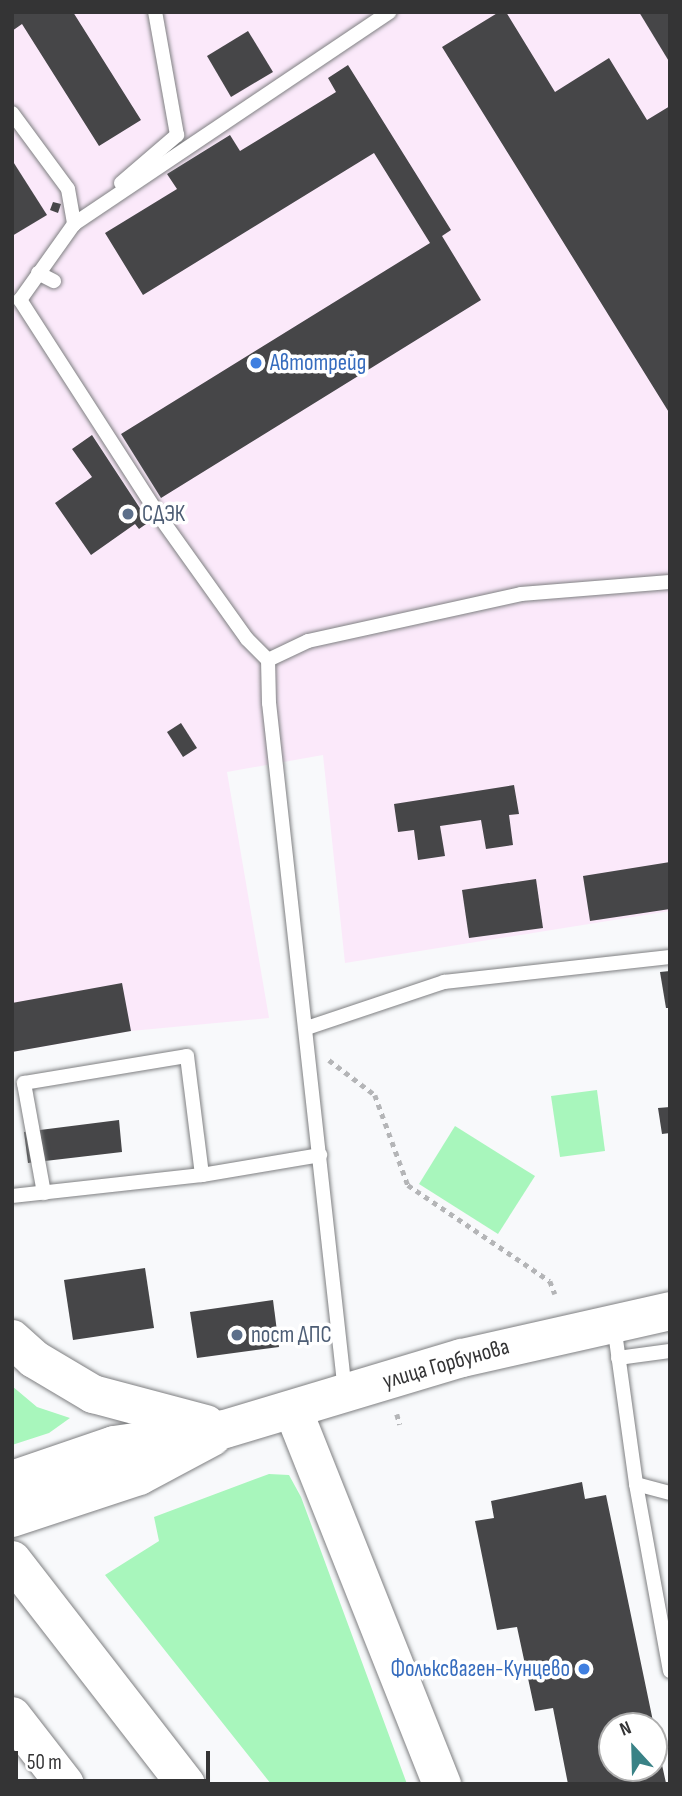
<!DOCTYPE html>
<html>
<head>
<meta charset="utf-8">
<style>
  body { margin:0 }
  #map { position:relative; width:682px; height:1796px; overflow:hidden; background:#f8f9fb; font-family:"Sofia Sans Condensed",sans-serif }
  div>[style] { position:absolute }
  .industrial>* { inset:0; background:#fbe9fa }
  .green>* { inset:0; background:#a8f6bc }
  .building>* { inset:0; background:#464648 }
  .path>* { height:4.5px; margin-top:-2.25px; transform-origin:0; background:repeating-linear-gradient(90deg,#b4b5b7 0 5px,transparent 0 10px) }
  .roads { filter:drop-shadow(0 0 2px #7f8082) drop-shadow(0 0 2px #7f8082) }
  .lane>* { height:14px; margin:-7px; padding:0 7px; transform-origin:7px; border-radius:7px; background:#fff }
  .secondary>* { height:38px; margin:-19px; padding:0 19px; transform-origin:19px; border-radius:19px; background:#fff }
  .highway>* { height:38px; margin:-19px; padding:0 19px; transform-origin:19px; border-radius:19px; background:#fff }
  .dots>* { width:19px; height:19px; translate:-50% -50%; box-sizing:border-box; border:4px solid #fff; border-radius:50% }
  span { translate:-50% -50%; white-space:nowrap; text-align:center; line-height:1.15; -webkit-text-stroke:7px #fff; paint-order:stroke }
  .shop-label { font-size:23px; color:#366cbe }
  .left { translate:0 -50%; text-align:left }
  .right { translate:-100% -50%; text-align:right }
  .service-label { font-size:23px; color:#4e5e75 }
  .street-label { font-size:23px; color:#343435 }
  .frame { position:absolute; inset:0; border:14px solid #343435; pointer-events:none }
  .north { position:absolute; left:598px; top:1712px; width:70px; height:70px; box-sizing:border-box; background:#fff; border:2px solid #aeaeae; border-radius:50%; rotate:338deg; font-size:19px; font-weight:700; line-height:28px; text-align:center; color:#343435 }
  .north::after { content:''; display:block; margin:auto; width:24px; height:32px; background:#398286; clip-path:polygon(50% 0,100% 100%,50% 72%,0 100%) }
  .scale { position:absolute; left:14px; top:1751px; width:196px; height:32px; box-sizing:border-box; border:4px solid #343435; border-top:0; padding-left:9px; font-size:21px; line-height:24px; white-space:nowrap; color:#343435; -webkit-text-stroke:5px #fff; paint-order:stroke }
</style>
</head>
<body>
<div id="map">
  <div class="industrial">
    <i style="clip-path:polygon(12px 12px,670px 12px,670px 911px,345px 963px,323px 755px,227px 772px,269px 1018px,131px 1031px,12px 1052px)"></i>
  </div>
  <div class="green">
    <i style="clip-path:polygon(597px 1090px,605px 1151px,560px 1157px,551px 1096px)"></i>
    <i style="clip-path:polygon(455px 1126px,535px 1176px,498px 1234px,419px 1184px)"></i>
    <i style="clip-path:polygon(12px 1386px,37px 1407px,70px 1418px,49px 1433px,12px 1445px)"></i>
    <i style="clip-path:polygon(269px 1474px,289px 1475px,301px 1497px,407px 1784px,271px 1784px,105px 1575px,159px 1541px,154px 1517px)"></i>
  </div>
  <div class="building">
    <i style="clip-path:polygon(12px 12px,73px 12px,141px 120px,99px 146px,22px 24px,12px 31px)"></i>
    <i style="clip-path:polygon(499px 12px,506px 12px,555px 92px,609px 58px,647px 120px,670px 106px,670px 414px,442px 47px)"></i>
    <i style="clip-path:polygon(639px 12px,670px 12px,670px 63px)"></i>
    <i style="clip-path:polygon(248px 31px,273px 72px,231px 97px,207px 56px)"></i>
    <i style="clip-path:polygon(348px 65px,451px 230px,442px 236px,481px 300px,161px 498px,121px 434px,430px 243px,374px 153px,143px 295px,105px 233px,177px 189px,167px 174px,230px 135px,240px 151px,336px 92px,328px 78px)"></i>
    <i style="clip-path:polygon(12px 160px,47px 215px,12px 236px)"></i>
    <i style="clip-path:polygon(53px 202px,61px 204px,58px 213px,50px 210px)"></i>
    <i style="clip-path:polygon(92px 435px,149px 522px,139px 529px,135px 524px,91px 555px,55px 503px,92px 477px,72px 449px)"></i>
    <i style="clip-path:polygon(181px 723px,197px 748px,183px 757px,167px 732px)"></i>
    <i style="clip-path:polygon(514px 785px,519px 814px,509px 815px,513px 845px,486px 849px,481px 820px,440px 826px,445px 856px,418px 860px,414px 830px,398px 832px,394px 804px)"></i>
    <i style="clip-path:polygon(670px 862px,670px 909px,590px 921px,583px 876px)"></i>
    <i style="clip-path:polygon(536px 879px,543px 928px,469px 938px,462px 890px)"></i>
    <i style="clip-path:polygon(670px 971px,670px 1008px,666px 1008px,660px 972px)"></i>
    <i style="clip-path:polygon(122px 983px,131px 1031px,12px 1052px,12px 1003px)"></i>
    <i style="clip-path:polygon(670px 1107px,670px 1133px,662px 1134px,658px 1108px)"></i>
    <i style="clip-path:polygon(119px 1120px,122px 1152px,28px 1163px,24px 1132px)"></i>
    <i style="clip-path:polygon(145px 1268px,154px 1328px,73px 1340px,64px 1280px)"></i>
    <i style="clip-path:polygon(273px 1300px,279px 1347px,197px 1358px,190px 1312px)"></i>
    <i style="clip-path:polygon(582px 1482px,585px 1499px,606px 1495px,654px 1726px,612px 1726px,612px 1768px,654px 1768px,655px 1733px,666px 1783px,568px 1784px,553px 1708px,535px 1711px,517px 1627px,497px 1630px,475px 1521px,494px 1518px,491px 1501px)"></i>
  </div>
  <div class="path">
    <i style="left:329px;top:1060px;width:58px;rotate:37.3deg"></i>
    <i style="left:375px;top:1095px;width:96px;rotate:69.9deg"></i>
    <i style="left:408px;top:1185px;width:171px;rotate:34.1deg"></i>
    <i style="left:550px;top:1281px;width:14px;rotate:69deg"></i>
    <i style="left:397px;top:1414px;width:11px;rotate:75deg"></i>
  </div>
  <div class="roads">
    <div class="lane">
      <i style="left:12px;top:113px;width:94px;rotate:53.6deg"></i>
      <i style="left:68px;top:189px;width:36px;rotate:80deg"></i>
      <i style="left:121px;top:183px;width:74px;rotate:-40.6deg"></i>
      <i style="left:177px;top:135px;width:125px;rotate:-100.1deg"></i>
      <i style="left:38px;top:273px;width:18px;rotate:27deg"></i>
      <i style="left:268px;top:660px;width:30px;rotate:-135deg"></i>
      <i style="left:247px;top:639px;width:153px;rotate:-125.5deg"></i>
      <i style="left:158px;top:514px;width:255px;rotate:-122.8deg"></i>
      <i style="left:20px;top:300px;width:93px;rotate:-54.6deg"></i>
      <i style="left:74px;top:224px;width:380px;rotate:-33.9deg"></i>
      <i style="left:307px;top:1028px;width:145px;rotate:-18.6deg"></i>
      <i style="left:444px;top:982px;width:227px;rotate:-6.3deg"></i>
      <i style="left:44px;top:1193px;width:112px;rotate:-100.3deg"></i>
      <i style="left:24px;top:1083px;width:165px;rotate:-9.4deg"></i>
      <i style="left:187px;top:1056px;width:120px;rotate:82.8deg"></i>
      <i style="left:12px;top:1196px;width:191px;rotate:-6.3deg"></i>
      <i style="left:202px;top:1175px;width:120px;rotate:-9.6deg"></i>
      <i style="left:614px;top:1325px;width:161px;rotate:82.1deg"></i>
      <i style="left:636px;top:1484px;width:190px;rotate:79.7deg"></i>
      <i style="left:618px;top:1358px;width:52px;rotate:-7.7deg"></i>
      <i style="left:345px;top:1392px;width:693px;rotate:-96.29deg"></i>
      <i style="left:269px;top:703px;width:43px;rotate:-91.3deg"></i>
      <i style="left:268px;top:660px;width:44px;rotate:-25.4deg"></i>
      <i style="left:308px;top:641px;width:218px;rotate:-12.4deg"></i>
      <i style="left:521px;top:594px;width:149px;rotate:-4.6deg"></i>
      <i style="left:636px;top:1484px;width:35px;rotate:15deg"></i>
    </div>
    <div class="secondary">
      <i style="left:12px;top:1339px;width:30px;rotate:42deg"></i>
      <i style="left:34px;top:1359px;width:69px;rotate:30.7deg"></i>
      <i style="left:93px;top:1394px;width:117px;rotate:14.9deg"></i>
      <i style="left:293px;top:1410px;width:403px;rotate:68.3deg"></i>
      <i style="left:12px;top:1480px;width:108px;rotate:-18.9deg"></i>
      <i style="left:114px;top:1445px;width:112px;rotate:-8.2deg"></i>
      <i style="left:225px;top:1429px;width:247px;rotate:-16.7deg"></i>
      <i style="left:462px;top:1358px;width:213px;rotate:-12.7deg"></i>
      <i style="left:12px;top:1518px;width:134px;rotate:-18.3deg"></i>
      <i style="left:139px;top:1476px;width:83px;rotate:-28.1deg"></i>
    </div>
    <div class="highway">
      <i style="left:12px;top:1560px;width:284px;rotate:52.2deg"></i>
      <i style="left:12px;top:1716px;width:86px;rotate:52.1deg"></i>
    </div>
  </div>
  <div class="dots">
    <i style="left:256px;top:363px;background:#3f7fe0"></i>
    <i style="left:128px;top:514px;background:#5c6f8a"></i>
    <i style="left:237px;top:1335px;background:#5c6f8a"></i>
    <i style="left:584px;top:1669px;background:#3f7fe0"></i>
  </div>
  <div class="shop-label">
    <span class="left" style="left:270px;top:363px">Автотрейд</span>
    <span class="right" style="left:570px;top:1669px">Фольксваген-Кунцево</span>
  </div>
  <div class="service-label">
    <span class="left" style="left:142px;top:514px">СДЭК</span>
    <span class="left" style="left:251px;top:1335px">пост ДПС</span>
  </div>
  <div class="street-label">
    <span style="left:446px;top:1364px;rotate:-16deg">улица Горбунова</span>
  </div>
  <div class="frame"></div>
  <div class="north">N</div>
  <div class="scale">50 m</div>
</div>
</body>
</html>
